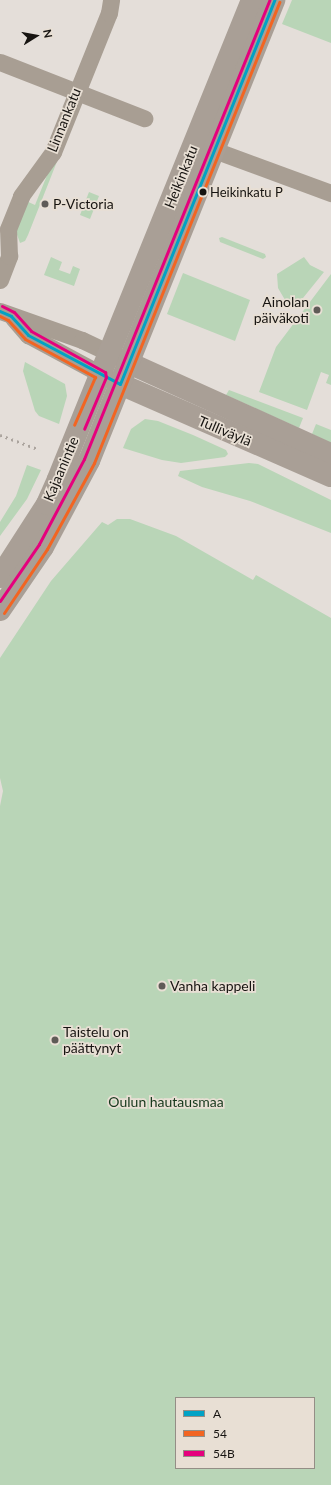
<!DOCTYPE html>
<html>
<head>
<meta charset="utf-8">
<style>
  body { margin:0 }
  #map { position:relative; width:331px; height:1485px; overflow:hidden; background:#e4ded9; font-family:Lato,sans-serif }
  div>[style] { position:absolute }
  .green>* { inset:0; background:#b9d5b7 }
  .minor>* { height:17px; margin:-8.5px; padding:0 8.5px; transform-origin:8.5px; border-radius:8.5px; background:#a89e93 }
  .major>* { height:22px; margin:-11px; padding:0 11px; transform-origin:11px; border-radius:11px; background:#a99f96 }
  .rail>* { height:3px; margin-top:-1.5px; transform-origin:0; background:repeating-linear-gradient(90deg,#aba49e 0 2px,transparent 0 6px) }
  .bus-1>* { height:3px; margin:-1.5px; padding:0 1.5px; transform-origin:1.5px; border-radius:1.5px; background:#01a2c5 }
  .bus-2>* { height:3px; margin:-1.5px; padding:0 1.5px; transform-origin:1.5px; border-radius:1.5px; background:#f26522 }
  .bus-3>* { height:3px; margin:-1.5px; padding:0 1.5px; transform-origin:1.5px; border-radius:1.5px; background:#e5007d }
  .dots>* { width:11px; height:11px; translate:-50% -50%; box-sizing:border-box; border:2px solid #e8dfd4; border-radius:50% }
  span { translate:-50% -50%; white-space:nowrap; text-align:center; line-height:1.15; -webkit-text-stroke:3.5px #e8dfd4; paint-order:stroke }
  .bus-label { font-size:13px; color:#171411 }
  .left { translate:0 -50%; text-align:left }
  .street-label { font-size:14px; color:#171411 }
  .poi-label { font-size:14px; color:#171411 }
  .right { translate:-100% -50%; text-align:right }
  .park-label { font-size:14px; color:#15371b }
  .legend { position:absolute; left:175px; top:1397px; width:140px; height:72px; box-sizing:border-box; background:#e8dfd4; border:1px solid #948e86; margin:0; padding:5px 7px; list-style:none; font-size:12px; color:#171411 }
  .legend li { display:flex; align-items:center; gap:8px; height:20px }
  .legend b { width:20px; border:1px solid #948e86 }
  .north { position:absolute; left:16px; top:16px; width:40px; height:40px; -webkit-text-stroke:3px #e8dfd4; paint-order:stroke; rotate:79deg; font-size:11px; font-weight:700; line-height:16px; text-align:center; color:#171411 }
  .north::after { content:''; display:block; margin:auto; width:14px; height:18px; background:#171411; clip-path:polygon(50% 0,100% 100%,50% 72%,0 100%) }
</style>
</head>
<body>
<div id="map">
  <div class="green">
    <i style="clip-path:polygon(292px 0,331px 0,331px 43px,282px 24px)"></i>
    <i style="clip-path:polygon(54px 158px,58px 159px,28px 235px,25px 241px,20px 243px,14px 226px,24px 200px,35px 205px)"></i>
    <i style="clip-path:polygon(89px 192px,99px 196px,90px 219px,80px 215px)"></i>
    <i style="clip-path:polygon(222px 237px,265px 254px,266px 257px,263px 259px,220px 242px,219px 238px)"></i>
    <i style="clip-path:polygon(51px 257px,62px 262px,59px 270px,70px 274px,73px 266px,80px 269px,74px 286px,44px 275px)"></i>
    <i style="clip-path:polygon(304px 257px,310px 265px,324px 272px,303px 298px,288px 305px,278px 288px,277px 274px)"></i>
    <i style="clip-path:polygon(183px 273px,250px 300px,235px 341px,167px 314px)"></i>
    <i style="clip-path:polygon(331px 274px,331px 385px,326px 383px,329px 375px,321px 372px,307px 410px,259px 392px,276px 347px)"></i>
    <i style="clip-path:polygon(25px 362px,65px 384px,67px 396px,59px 424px,39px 416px,35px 411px,23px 371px)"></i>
    <i style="clip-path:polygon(229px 390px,303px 418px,299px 428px,226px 395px)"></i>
    <i style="clip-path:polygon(145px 419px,158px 421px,193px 435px,226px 450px,228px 454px,225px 457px,181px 463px,162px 460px,123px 448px,131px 429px)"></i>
    <i style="clip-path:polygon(316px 424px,331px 430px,331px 443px,312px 434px)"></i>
    <i style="clip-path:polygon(249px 463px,258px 464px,331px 500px,331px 533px,250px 501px,202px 487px,178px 476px,180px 471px)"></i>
    <i style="clip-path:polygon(27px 465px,41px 470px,27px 499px,0 536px,0 522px,16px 496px)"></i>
    <i style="clip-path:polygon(evenodd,117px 519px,130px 519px,176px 536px,253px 580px,256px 575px,331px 618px,331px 1485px,0 1485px,0 806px,3px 791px,0 778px,0 658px,51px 581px,102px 522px,108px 525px,117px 519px,176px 1398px,314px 1398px,314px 1468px,176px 1468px,176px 1398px)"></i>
  </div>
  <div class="minor">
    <i style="left:0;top:62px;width:155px;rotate:21.3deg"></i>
    <i style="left:214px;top:150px;width:125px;rotate:20.2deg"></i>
    <i style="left:0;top:280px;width:26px;rotate:-69deg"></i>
    <i style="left:9px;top:256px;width:27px;rotate:-92deg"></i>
    <i style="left:8px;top:229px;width:35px;rotate:-68deg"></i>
    <i style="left:21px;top:196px;width:54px;rotate:-54deg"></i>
    <i style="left:53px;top:152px;width:150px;rotate:-68.1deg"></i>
    <i style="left:109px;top:13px;width:13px;rotate:-81deg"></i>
    <i style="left:0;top:311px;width:87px;rotate:19.5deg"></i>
    <i style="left:82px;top:340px;width:42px;rotate:25.3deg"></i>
    <i style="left:13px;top:318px;width:23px;rotate:49deg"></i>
    <i style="left:28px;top:335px;width:95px;rotate:28.2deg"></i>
  </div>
  <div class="major">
    <i style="left:129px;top:363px;width:222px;rotate:24.3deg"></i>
    <i style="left:120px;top:384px;width:230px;rotate:23.6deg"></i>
    <i style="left:0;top:577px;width:87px;rotate:-57.2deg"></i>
    <i style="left:47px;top:504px;width:27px;rotate:-66deg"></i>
    <i style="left:58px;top:479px;width:517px;rotate:-67.95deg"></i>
    <i style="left:0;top:610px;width:76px;rotate:-55.7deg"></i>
    <i style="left:43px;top:547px;width:98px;rotate:-61.9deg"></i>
    <i style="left:89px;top:461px;width:497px;rotate:-68.1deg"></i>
  </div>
  <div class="rail">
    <i style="left:0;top:435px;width:40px;rotate:20.2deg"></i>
  </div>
  <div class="bus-1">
    <i style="left:0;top:311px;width:12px;rotate:24deg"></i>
    <i style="left:11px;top:316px;width:25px;rotate:48deg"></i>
    <i style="left:28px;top:335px;width:104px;rotate:28deg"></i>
    <i style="left:120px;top:384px;width:414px;rotate:-68.1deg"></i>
  </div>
  <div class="bus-2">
    <i style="left:0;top:316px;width:9px;rotate:27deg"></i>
    <i style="left:8px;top:320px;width:25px;rotate:48deg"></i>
    <i style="left:25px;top:339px;width:80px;rotate:28.5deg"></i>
    <i style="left:95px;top:377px;width:52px;rotate:113.6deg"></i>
    <i style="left:4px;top:613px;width:77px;rotate:-56.1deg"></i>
    <i style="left:47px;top:549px;width:98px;rotate:-61.3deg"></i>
    <i style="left:94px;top:463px;width:497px;rotate:-68.1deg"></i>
  </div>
  <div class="bus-3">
    <i style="left:2px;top:306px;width:13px;rotate:27deg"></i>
    <i style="left:14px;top:312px;width:25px;rotate:48deg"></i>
    <i style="left:31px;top:331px;width:85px;rotate:29deg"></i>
    <i style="left:105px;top:372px;width:5px;rotate:79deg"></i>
    <i style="left:106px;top:377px;width:56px;rotate:112.9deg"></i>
    <i style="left:0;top:601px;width:69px;rotate:-55.6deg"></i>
    <i style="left:39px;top:544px;width:96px;rotate:-62.1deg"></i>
    <i style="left:84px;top:459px;width:495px;rotate:-68deg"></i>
  </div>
  <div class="dots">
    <i style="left:203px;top:192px;background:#171411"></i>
    <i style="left:45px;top:204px;background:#5f5b57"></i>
    <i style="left:317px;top:310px;background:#5f5b57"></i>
    <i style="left:162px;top:986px;background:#5f5b57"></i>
    <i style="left:55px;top:1040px;background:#5f5b57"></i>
  </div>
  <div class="bus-label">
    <span class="left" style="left:210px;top:192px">Heikinkatu P</span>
  </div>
  <div class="street-label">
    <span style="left:64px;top:120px;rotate:-68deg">Linnankatu</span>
    <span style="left:181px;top:177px;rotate:-68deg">Heikinkatu</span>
    <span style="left:225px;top:431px;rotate:23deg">Tulliväylä</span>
    <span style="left:61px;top:469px;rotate:-67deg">Kajaanintie</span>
  </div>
  <div class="poi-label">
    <span class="left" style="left:53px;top:204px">P-Victoria</span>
    <span class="right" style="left:309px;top:310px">Ainolan<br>päiväkoti</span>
    <span class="left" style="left:170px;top:986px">Vanha kappeli</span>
    <span class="left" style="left:63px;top:1040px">Taistelu on<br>päättynyt</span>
  </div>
  <div class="park-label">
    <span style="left:166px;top:1102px">Oulun hautausmaa</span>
  </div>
  <ul class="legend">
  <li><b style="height:5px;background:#01a2c5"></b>A</li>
  <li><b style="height:5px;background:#f26522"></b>54</li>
  <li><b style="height:5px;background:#e5007d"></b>54B</li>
  </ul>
  <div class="north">N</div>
</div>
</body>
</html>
